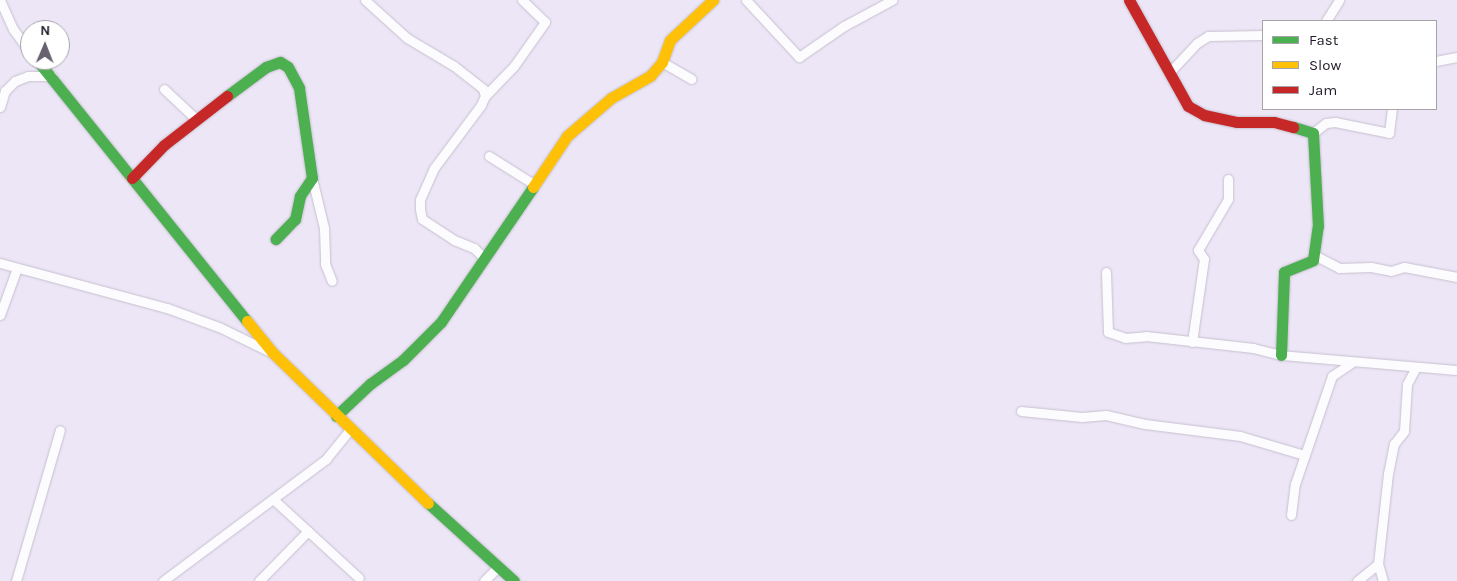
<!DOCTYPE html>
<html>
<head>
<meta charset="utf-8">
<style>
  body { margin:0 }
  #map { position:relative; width:1457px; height:581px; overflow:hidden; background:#ede6f7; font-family:Karla,sans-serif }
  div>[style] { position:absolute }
  .roads { filter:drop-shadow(0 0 1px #c6c0ce) drop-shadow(0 0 1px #c6c0ce) }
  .street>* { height:9px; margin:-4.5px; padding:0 4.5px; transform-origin:4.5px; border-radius:4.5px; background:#fcfbfe }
  .fast>* { height:11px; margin:-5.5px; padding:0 5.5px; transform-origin:5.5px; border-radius:5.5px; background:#4caf50 }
  .slow>* { height:11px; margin:-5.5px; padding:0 5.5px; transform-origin:5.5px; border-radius:5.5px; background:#ffc107 }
  .jam>* { height:11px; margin:-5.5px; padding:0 5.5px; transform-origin:5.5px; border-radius:5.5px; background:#c62828 }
  span { translate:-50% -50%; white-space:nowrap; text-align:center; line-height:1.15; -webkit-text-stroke:4.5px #fff; paint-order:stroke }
  .legend { position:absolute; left:1262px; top:20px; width:175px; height:90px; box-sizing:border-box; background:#fff; border:1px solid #a6a4a9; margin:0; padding:6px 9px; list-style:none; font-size:15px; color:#211b28 }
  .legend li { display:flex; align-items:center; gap:10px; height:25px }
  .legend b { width:25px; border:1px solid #a6a4a9 }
  .north { position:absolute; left:20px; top:20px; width:50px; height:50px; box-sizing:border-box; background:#fff; border:1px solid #a6a4a9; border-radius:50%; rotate:1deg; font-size:14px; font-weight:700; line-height:20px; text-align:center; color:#211b28 }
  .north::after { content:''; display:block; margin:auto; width:18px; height:22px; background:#686270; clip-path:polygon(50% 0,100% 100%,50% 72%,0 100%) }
</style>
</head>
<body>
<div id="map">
  <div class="roads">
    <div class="street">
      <i style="left:0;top:0;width:32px;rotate:66deg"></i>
      <i style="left:13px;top:29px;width:29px;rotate:54deg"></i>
      <i style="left:365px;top:0;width:57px;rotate:42.1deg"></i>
      <i style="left:407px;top:38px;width:55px;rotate:30.8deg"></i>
      <i style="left:454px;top:66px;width:37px;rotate:38deg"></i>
      <i style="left:483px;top:89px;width:7px;rotate:74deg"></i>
      <i style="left:485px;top:96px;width:10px;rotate:114deg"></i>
      <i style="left:481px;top:105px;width:79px;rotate:126.7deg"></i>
      <i style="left:434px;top:168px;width:35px;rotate:114deg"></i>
      <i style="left:420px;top:200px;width:9px;rotate:90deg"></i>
      <i style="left:420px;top:209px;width:10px;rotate:79deg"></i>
      <i style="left:422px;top:219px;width:38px;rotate:33deg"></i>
      <i style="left:454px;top:240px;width:22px;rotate:22deg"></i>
      <i style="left:474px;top:248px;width:14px;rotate:45deg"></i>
      <i style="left:746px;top:0;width:78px;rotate:47.1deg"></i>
      <i style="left:799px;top:57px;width:55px;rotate:-34.6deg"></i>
      <i style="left:844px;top:26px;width:55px;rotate:-28.4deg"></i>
      <i style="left:1326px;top:21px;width:25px;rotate:-58deg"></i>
      <i style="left:1436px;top:61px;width:21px;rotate:-11deg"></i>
      <i style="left:662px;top:62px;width:34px;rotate:30deg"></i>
      <i style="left:1169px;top:73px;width:41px;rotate:-47deg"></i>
      <i style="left:1197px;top:43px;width:13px;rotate:-32deg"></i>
      <i style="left:1208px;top:36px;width:55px;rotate:-1deg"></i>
      <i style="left:164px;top:89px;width:44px;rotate:43.2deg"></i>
      <i style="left:485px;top:96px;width:42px;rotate:-46deg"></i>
      <i style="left:514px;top:66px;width:54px;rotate:-54.8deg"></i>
      <i style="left:545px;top:22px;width:32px;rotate:-136deg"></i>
      <i style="left:0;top:107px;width:17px;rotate:-73deg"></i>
      <i style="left:5px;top:91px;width:14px;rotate:-45deg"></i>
      <i style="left:15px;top:81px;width:14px;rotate:-21deg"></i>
      <i style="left:28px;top:76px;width:24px"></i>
      <i style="left:1313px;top:133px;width:16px;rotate:-38deg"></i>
      <i style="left:1326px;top:123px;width:9px;rotate:-6deg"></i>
      <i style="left:1335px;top:122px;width:55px;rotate:11.5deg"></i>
      <i style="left:1389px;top:133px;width:24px;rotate:-83deg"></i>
      <i style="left:489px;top:156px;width:54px;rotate:32.2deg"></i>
      <i style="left:312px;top:178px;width:51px;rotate:76.5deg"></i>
      <i style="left:324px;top:228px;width:36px;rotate:88deg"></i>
      <i style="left:325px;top:264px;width:18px;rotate:68deg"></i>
      <i style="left:1314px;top:255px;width:28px;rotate:27deg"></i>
      <i style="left:1339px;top:268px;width:32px;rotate:-2deg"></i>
      <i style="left:1371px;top:267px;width:20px;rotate:11deg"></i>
      <i style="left:1391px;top:271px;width:14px;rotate:-17deg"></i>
      <i style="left:1404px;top:267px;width:54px;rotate:10.7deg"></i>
      <i style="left:0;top:263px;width:173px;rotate:15.1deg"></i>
      <i style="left:167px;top:308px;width:55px;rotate:20.1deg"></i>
      <i style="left:219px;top:327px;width:57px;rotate:26.1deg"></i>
      <i style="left:1106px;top:272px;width:60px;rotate:88.1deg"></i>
      <i style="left:1108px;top:332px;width:18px;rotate:19deg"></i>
      <i style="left:1125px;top:338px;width:21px;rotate:-5deg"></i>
      <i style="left:1146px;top:336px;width:108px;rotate:6.4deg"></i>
      <i style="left:1253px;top:348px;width:29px;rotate:14deg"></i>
      <i style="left:1281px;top:355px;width:177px;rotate:4.9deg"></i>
      <i style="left:0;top:315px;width:50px;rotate:-70.1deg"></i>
      <i style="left:1192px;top:342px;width:84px;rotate:-81.8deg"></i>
      <i style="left:1204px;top:259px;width:11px;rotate:-124deg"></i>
      <i style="left:1198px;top:250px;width:59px;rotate:-59.5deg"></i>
      <i style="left:1228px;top:199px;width:20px;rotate:-90deg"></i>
      <i style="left:1021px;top:411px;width:61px;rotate:5.6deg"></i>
      <i style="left:1082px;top:417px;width:24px;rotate:-5deg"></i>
      <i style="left:1106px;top:415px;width:40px;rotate:13deg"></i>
      <i style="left:1145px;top:424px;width:96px;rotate:7.2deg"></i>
      <i style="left:1240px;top:436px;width:67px;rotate:16.5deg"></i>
      <i style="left:274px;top:500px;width:115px;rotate:42.5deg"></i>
      <i style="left:1291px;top:515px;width:31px;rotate:-83deg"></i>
      <i style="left:1295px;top:484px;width:114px;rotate:-71.1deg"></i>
      <i style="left:1332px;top:376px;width:23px;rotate:-34deg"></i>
      <i style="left:16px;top:581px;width:157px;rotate:-73.8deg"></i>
      <i style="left:163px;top:581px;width:204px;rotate:-36.8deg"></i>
      <i style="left:326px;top:459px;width:38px;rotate:-51deg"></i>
      <i style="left:259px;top:581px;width:70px;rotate:-45.6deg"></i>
      <i style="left:484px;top:581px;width:18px;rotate:-45deg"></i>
      <i style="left:1357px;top:581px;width:27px;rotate:-39deg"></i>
      <i style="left:1383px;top:581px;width:18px;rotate:-106deg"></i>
      <i style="left:1378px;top:564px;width:91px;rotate:-83.7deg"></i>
      <i style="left:1388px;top:474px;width:31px;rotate:-79deg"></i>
      <i style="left:1394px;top:444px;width:16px;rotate:-52deg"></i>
      <i style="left:1404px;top:431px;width:47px;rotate:-86.3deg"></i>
      <i style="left:1407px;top:384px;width:17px;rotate:-62deg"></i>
    </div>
    <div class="fast">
      <i style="left:37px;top:60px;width:335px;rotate:51.2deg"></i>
      <i style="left:227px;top:96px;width:49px;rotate:-36.6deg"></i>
      <i style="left:266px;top:67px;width:15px;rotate:-20deg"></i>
      <i style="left:280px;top:62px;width:9px;rotate:32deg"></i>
      <i style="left:288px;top:67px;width:24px;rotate:62deg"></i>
      <i style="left:299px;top:88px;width:91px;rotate:81.8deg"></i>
      <i style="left:312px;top:178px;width:22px;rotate:124deg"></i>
      <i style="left:300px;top:196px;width:24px;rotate:102deg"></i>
      <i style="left:295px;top:219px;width:28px;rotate:134deg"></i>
      <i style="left:1281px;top:355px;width:83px;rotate:-87.9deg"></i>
      <i style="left:1284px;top:272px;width:31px;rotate:-22deg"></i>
      <i style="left:1313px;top:260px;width:34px;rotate:-82deg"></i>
      <i style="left:1318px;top:226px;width:93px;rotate:-93.1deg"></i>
      <i style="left:1313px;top:133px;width:21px;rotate:-163deg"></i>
      <i style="left:336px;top:416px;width:47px;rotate:-43.3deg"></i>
      <i style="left:370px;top:384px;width:41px;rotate:-36deg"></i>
      <i style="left:403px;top:360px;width:54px;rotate:-45deg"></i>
      <i style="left:441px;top:322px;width:163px;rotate:-55.7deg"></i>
      <i style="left:428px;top:503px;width:116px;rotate:42.2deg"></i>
    </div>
    <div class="slow">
      <i style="left:533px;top:187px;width:61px;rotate:-56.3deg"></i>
      <i style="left:567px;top:136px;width:58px;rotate:-40.8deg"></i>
      <i style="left:611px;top:98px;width:45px;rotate:-29.4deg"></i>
      <i style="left:650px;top:76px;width:18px;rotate:-49deg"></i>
      <i style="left:662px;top:62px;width:23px;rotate:-70deg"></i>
      <i style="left:670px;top:40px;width:59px;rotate:-42.9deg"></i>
      <i style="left:247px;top:321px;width:40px;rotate:51deg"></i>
      <i style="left:272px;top:352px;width:217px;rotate:44.1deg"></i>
    </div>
    <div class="jam">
      <i style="left:1129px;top:0;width:121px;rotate:60.9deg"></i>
      <i style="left:1188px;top:106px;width:18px;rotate:29deg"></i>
      <i style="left:1204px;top:115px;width:34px;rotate:12deg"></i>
      <i style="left:1237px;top:122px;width:37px"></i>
      <i style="left:1274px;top:122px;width:20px;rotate:15deg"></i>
      <i style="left:132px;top:178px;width:46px;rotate:-45.9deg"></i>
      <i style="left:164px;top:145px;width:80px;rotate:-37.9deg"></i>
    </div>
  </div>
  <ul class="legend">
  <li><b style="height:6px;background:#4caf50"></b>Fast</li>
  <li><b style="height:6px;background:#ffc107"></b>Slow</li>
  <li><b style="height:6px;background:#c62828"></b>Jam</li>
  </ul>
  <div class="north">N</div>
</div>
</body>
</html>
